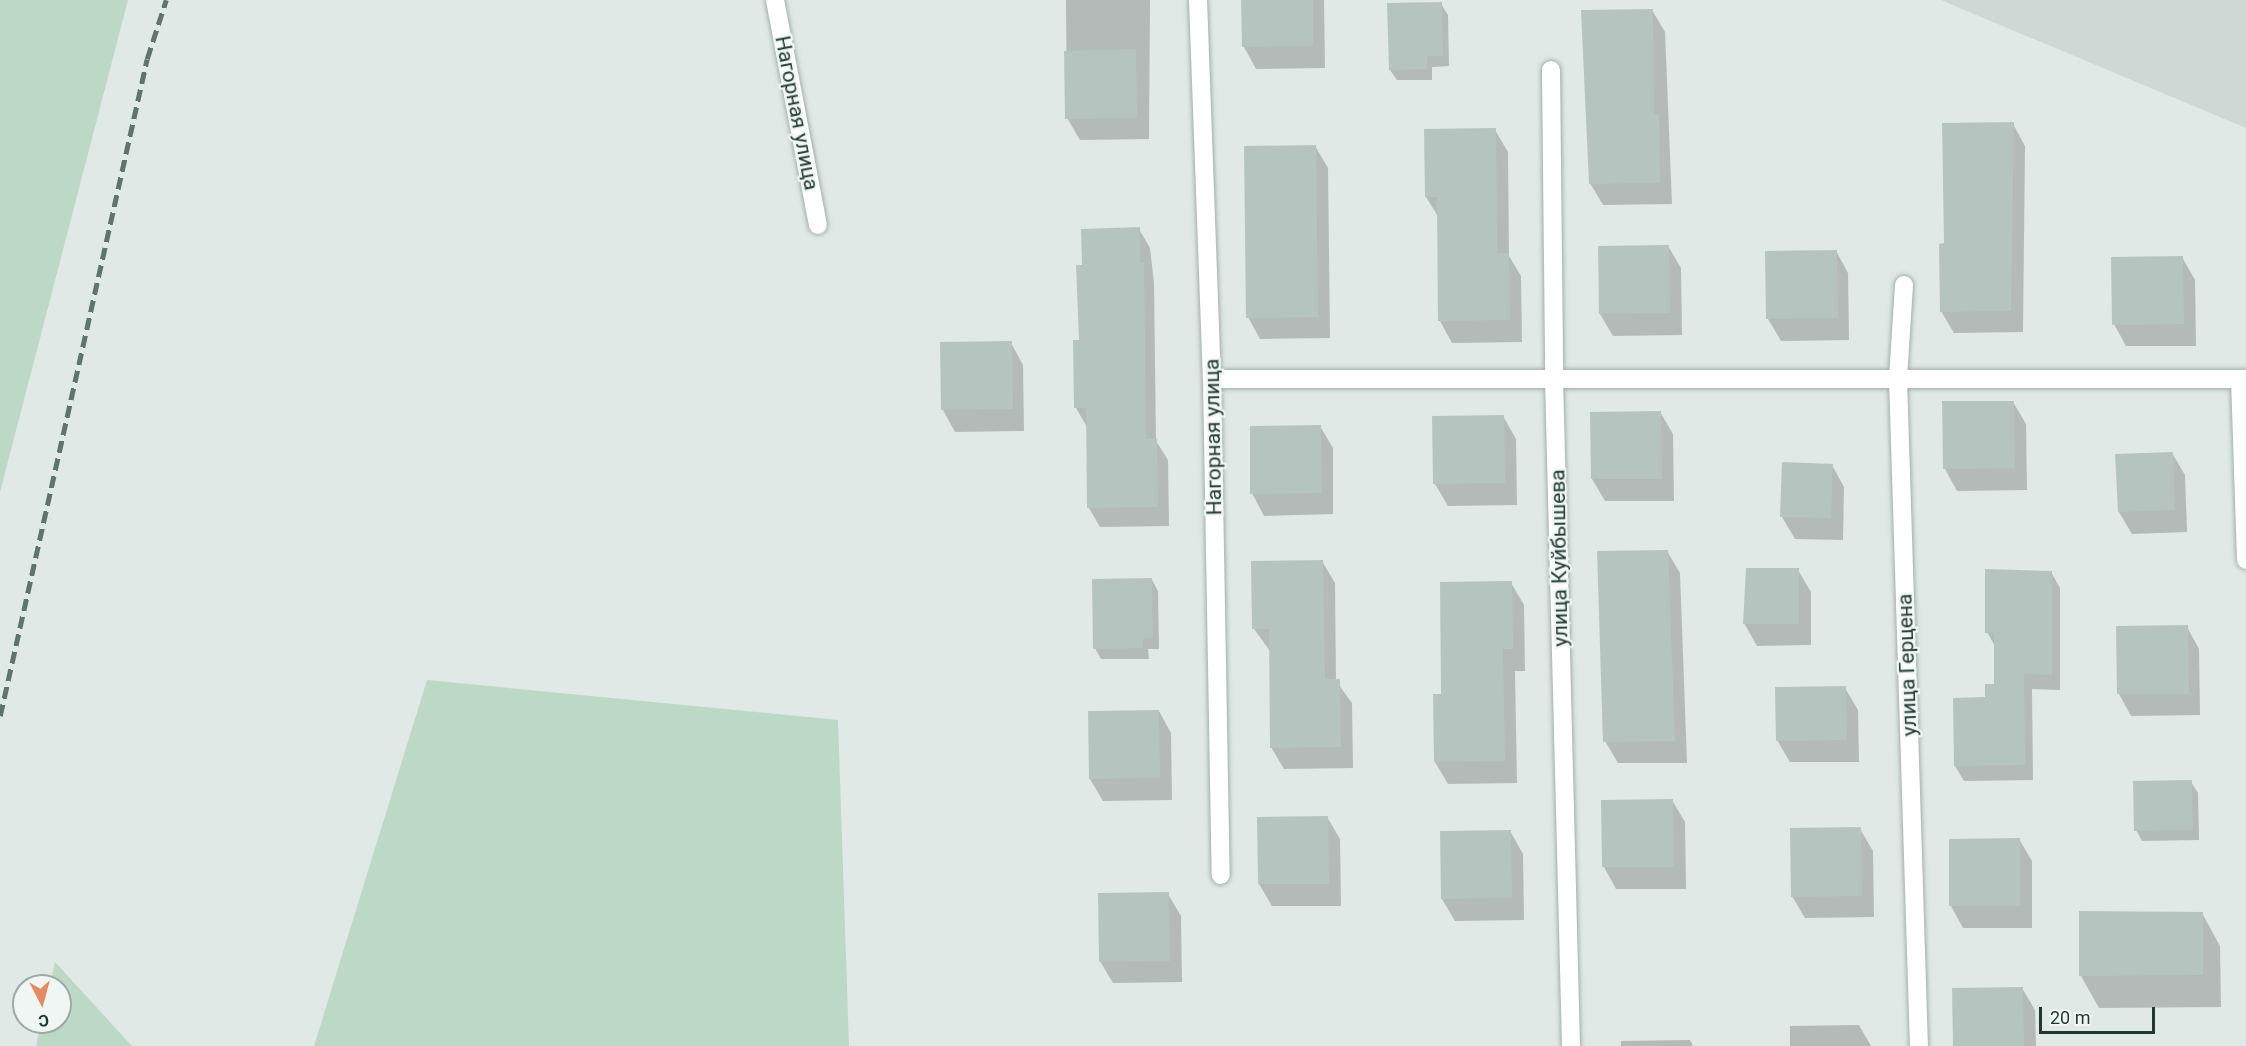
<!DOCTYPE html>
<html>
<head>
<meta charset="utf-8">
<style>
  body { margin:0 }
  #map { position:relative; width:2246px; height:1046px; overflow:hidden; background:#e0e9e6; font-family:Roboto,sans-serif }
  div>[style] { position:absolute }
  .built>* { inset:0; background:#ced9d5 }
  .green>* { inset:0; background:#bbd9c5 }
  .shadow>* { inset:0; background:#0003 }
  .building>* { inset:0; background:#b6c4bf }
  .roads { filter:drop-shadow(0 0 2px #a3b0ad) drop-shadow(0 0 2px #a3b0ad) }
  .minor>* { height:18px; margin:-9px; padding:0 9px; transform-origin:9px; border-radius:9px; background:#fff }
  .rail>* { height:4.5px; margin-top:-2.25px; transform-origin:0; background:repeating-linear-gradient(90deg,#5d746f 0 12px,transparent 0 18px) }
  span { translate:-50% -50%; white-space:nowrap; text-align:center; line-height:1.15; -webkit-text-stroke:4.5px #f0f6f4; paint-order:stroke }
  .street-label { font-size:21px; color:#223833 }
  .north { position:absolute; left:12px; top:974px; width:60px; height:60px; box-sizing:border-box; background:#f0f6f4; border:2px solid #9eaaa7; border-radius:50%; rotate:174deg; font-size:16px; font-weight:700; line-height:24px; text-align:center; color:#223833 }
  .north::after { content:''; display:block; margin:auto; width:21px; height:27px; background:#e48b64; clip-path:polygon(50% 0,100% 100%,50% 72%,0 100%) }
  .scale { position:absolute; left:2039px; top:1007px; width:116px; height:27px; box-sizing:border-box; border:3px solid #223833; border-top:0; padding-left:8px; font-size:18px; line-height:21px; white-space:nowrap; color:#223833; -webkit-text-stroke:4px #f0f6f4; paint-order:stroke }
</style>
</head>
<body>
<div id="map">
  <div class="built">
    <i style="clip-path:polygon(1941px 0,2246px 0,2246px 128px,1943px 1px)"></i>
  </div>
  <div class="green">
    <i style="clip-path:polygon(0 0,128px 0,0 492px)"></i>
    <i style="clip-path:polygon(427px 680px,838px 720px,849px 1046px,314px 1046px)"></i>
    <i style="clip-path:polygon(55px 962px,132px 1046px,36px 1046px,41px 1022px,60px 1022px,60px 986px,50px 986px)"></i>
  </div>
  <div class="shadow">
    <i style="clip-path:polygon(1066px 0,1150px 0,1149px 139px,1080px 140px,1067px 118px)"></i>
    <i style="clip-path:polygon(1243px 0,1324px 0,1325px 68px,1256px 69px,1244px 47px)"></i>
    <i style="clip-path:polygon(1441px 4px,1448px 15px,1449px 66px,1432px 67px,1432px 80px,1397px 80px,1390px 70px)"></i>
    <i style="clip-path:polygon(1652px 10px,1665px 32px,1672px 204px,1603px 205px,1590px 183px)"></i>
    <i style="clip-path:polygon(2013px 124px,2025px 146px,2023px 332px,1954px 333px,1941px 311px)"></i>
    <i style="clip-path:polygon(1495px 130px,1508px 152px,1509px 256px,1521px 276px,1522px 342px,1452px 343px,1440px 321px,1439px 218px,1426px 197px)"></i>
    <i style="clip-path:polygon(1315px 146px,1328px 168px,1330px 338px,1260px 339px,1248px 317px)"></i>
    <i style="clip-path:polygon(1139px 229px,1150px 248px,1154px 283px,1156px 441px,1168px 460px,1169px 526px,1100px 527px,1089px 508px,1087px 427px,1076px 408px,1083px 267px)"></i>
    <i style="clip-path:polygon(1668px 246px,1681px 268px,1682px 335px,1613px 336px,1600px 314px)"></i>
    <i style="clip-path:polygon(1836px 251px,1848px 273px,1849px 340px,1781px 341px,1768px 319px)"></i>
    <i style="clip-path:polygon(2182px 257px,2195px 280px,2196px 346px,2126px 346px,2114px 324px)"></i>
    <i style="clip-path:polygon(1011px 343px,1023px 365px,1024px 431px,955px 432px,943px 410px)"></i>
    <i style="clip-path:polygon(2013px 402px,2026px 424px,2027px 490px,1957px 491px,1945px 469px)"></i>
    <i style="clip-path:polygon(1660px 412px,1673px 434px,1674px 501px,1605px 501px,1592px 479px)"></i>
    <i style="clip-path:polygon(1503px 416px,1516px 439px,1517px 505px,1448px 506px,1435px 484px)"></i>
    <i style="clip-path:polygon(1320px 426px,1333px 448px,1333px 514px,1264px 516px,1252px 493px)"></i>
    <i style="clip-path:polygon(2172px 453px,2185px 475px,2187px 532px,2132px 534px,2119px 512px)"></i>
    <i style="clip-path:polygon(1832px 465px,1844px 487px,1843px 540px,1795px 539px,1782px 517px)"></i>
    <i style="clip-path:polygon(1667px 551px,1680px 573px,1687px 763px,1618px 763px,1605px 741px)"></i>
    <i style="clip-path:polygon(1322px 561px,1335px 583px,1336px 681px,1352px 703px,1353px 768px,1284px 769px,1271px 747px,1270px 651px,1254px 629px)"></i>
    <i style="clip-path:polygon(1798px 570px,1811px 592px,1811px 645px,1757px 646px,1744px 623px)"></i>
    <i style="clip-path:polygon(2051px 572px,2060px 588px,2060px 690px,2032px 689px,2033px 780px,1964px 781px,1955px 766px,1996px 686px,1996px 648px,1987px 632px)"></i>
    <i style="clip-path:polygon(1152px 580px,1158px 591px,1159px 649px,1148px 649px,1149px 659px,1101px 659px,1095px 648px)"></i>
    <i style="clip-path:polygon(1511px 583px,1524px 605px,1525px 671px,1515px 671px,1517px 783px,1448px 784px,1435px 762px,1443px 695px)"></i>
    <i style="clip-path:polygon(2187px 627px,2199px 649px,2200px 715px,2131px 716px,2119px 694px)"></i>
    <i style="clip-path:polygon(1845px 688px,1858px 710px,1859px 762px,1790px 762px,1777px 740px)"></i>
    <i style="clip-path:polygon(1159px 711px,1171px 733px,1172px 800px,1103px 801px,1090px 779px)"></i>
    <i style="clip-path:polygon(2191px 782px,2198px 793px,2199px 840px,2142px 841px,2136px 830px)"></i>
    <i style="clip-path:polygon(1672px 800px,1685px 822px,1686px 889px,1616px 889px,1604px 867px,1603px 801px)"></i>
    <i style="clip-path:polygon(1327px 817px,1340px 839px,1341px 906px,1272px 906px,1259px 884px)"></i>
    <i style="clip-path:polygon(1860px 829px,1873px 851px,1874px 917px,1805px 918px,1792px 896px)"></i>
    <i style="clip-path:polygon(1510px 831px,1523px 854px,1524px 920px,1455px 921px,1442px 899px)"></i>
    <i style="clip-path:polygon(2019px 839px,2032px 861px,2032px 928px,1963px 928px,1951px 906px)"></i>
    <i style="clip-path:polygon(1168px 894px,1181px 916px,1182px 982px,1113px 983px,1100px 961px)"></i>
    <i style="clip-path:polygon(2081px 913px,2202px 913px,2220px 946px,2221px 1007px,2099px 1008px,2081px 976px)"></i>
    <i style="clip-path:polygon(2022px 988px,2035px 1010px,2036px 1046px,1954px 1046px)"></i>
    <i style="clip-path:polygon(1859px 1025px,1871px 1046px,1790px 1046px,1790px 1026px)"></i>
    <i style="clip-path:polygon(1690px 1040px,1693px 1046px,1621px 1046px,1621px 1041px)"></i>
  </div>
  <div class="building">
    <i style="clip-path:polygon(1241px 0,1313px 0,1313px 46px,1242px 47px)"></i>
    <i style="clip-path:polygon(1442px 2px,1443px 56px,1427px 56px,1427px 69px,1389px 70px,1387px 3px)"></i>
    <i style="clip-path:polygon(1653px 9px,1654px 114px,1659px 114px,1660px 183px,1589px 184px,1581px 10px)"></i>
    <i style="clip-path:polygon(1136px 49px,1137px 118px,1065px 119px,1064px 51px)"></i>
    <i style="clip-path:polygon(2014px 122px,2011px 311px,1940px 312px,1939px 244px,1944px 243px,1942px 123px)"></i>
    <i style="clip-path:polygon(1496px 128px,1497px 253px,1509px 253px,1510px 320px,1438px 321px,1437px 197px,1425px 197px,1424px 129px)"></i>
    <i style="clip-path:polygon(1316px 145px,1318px 317px,1246px 318px,1244px 146px)"></i>
    <i style="clip-path:polygon(1140px 227px,1140px 263px,1144px 263px,1146px 439px,1157px 439px,1158px 507px,1087px 508px,1086px 408px,1074px 408px,1073px 340px,1079px 340px,1076px 265px,1082px 265px,1081px 229px)"></i>
    <i style="clip-path:polygon(1669px 245px,1670px 313px,1599px 314px,1598px 246px)"></i>
    <i style="clip-path:polygon(1837px 250px,1838px 318px,1766px 319px,1765px 251px)"></i>
    <i style="clip-path:polygon(2183px 256px,2184px 324px,2112px 325px,2111px 257px)"></i>
    <i style="clip-path:polygon(1012px 341px,1013px 409px,941px 410px,940px 342px)"></i>
    <i style="clip-path:polygon(1942px 401px,2014px 401px,2015px 468px,1943px 469px)"></i>
    <i style="clip-path:polygon(1661px 411px,1662px 479px,1591px 479px,1590px 412px)"></i>
    <i style="clip-path:polygon(1504px 415px,1505px 483px,1433px 484px,1432px 416px)"></i>
    <i style="clip-path:polygon(1321px 425px,1322px 493px,1250px 494px,1250px 426px)"></i>
    <i style="clip-path:polygon(2173px 452px,2175px 510px,2118px 512px,2115px 454px)"></i>
    <i style="clip-path:polygon(1782px 462px,1833px 464px,1831px 518px,1780px 517px)"></i>
    <i style="clip-path:polygon(1668px 550px,1675px 741px,1603px 742px,1597px 551px)"></i>
    <i style="clip-path:polygon(1323px 560px,1325px 679px,1340px 679px,1341px 747px,1270px 748px,1269px 629px,1252px 629px,1251px 561px)"></i>
    <i style="clip-path:polygon(1746px 568px,1799px 568px,1799px 624px,1743px 624px)"></i>
    <i style="clip-path:polygon(1985px 569px,2052px 571px,2052px 675px,2024px 674px,2025px 765px,1954px 766px,1953px 698px,1985px 697px,1985px 684px,1994px 684px,1994px 633px,1985px 633px)"></i>
    <i style="clip-path:polygon(1152px 578px,1153px 638px,1143px 639px,1143px 648px,1093px 649px,1092px 579px)"></i>
    <i style="clip-path:polygon(1512px 581px,1513px 649px,1503px 649px,1505px 761px,1434px 762px,1433px 694px,1441px 694px,1440px 582px)"></i>
    <i style="clip-path:polygon(2188px 625px,2189px 694px,2117px 694px,2116px 626px)"></i>
    <i style="clip-path:polygon(1846px 686px,1847px 740px,1776px 741px,1775px 687px)"></i>
    <i style="clip-path:polygon(1159px 710px,1160px 778px,1089px 779px,1088px 711px)"></i>
    <i style="clip-path:polygon(2192px 780px,2193px 830px,2134px 831px,2133px 781px)"></i>
    <i style="clip-path:polygon(1673px 799px,1674px 867px,1602px 867px,1601px 800px)"></i>
    <i style="clip-path:polygon(1328px 816px,1329px 884px,1258px 884px,1257px 817px)"></i>
    <i style="clip-path:polygon(1861px 827px,1862px 896px,1791px 897px,1790px 828px)"></i>
    <i style="clip-path:polygon(1511px 830px,1512px 898px,1441px 899px,1440px 831px)"></i>
    <i style="clip-path:polygon(2020px 838px,2020px 906px,1949px 906px,1949px 839px)"></i>
    <i style="clip-path:polygon(1169px 892px,1170px 961px,1099px 962px,1098px 893px)"></i>
    <i style="clip-path:polygon(2079px 911px,2203px 912px,2203px 975px,2079px 976px)"></i>
    <i style="clip-path:polygon(2023px 987px,2024px 1046px,1953px 1046px,1952px 988px)"></i>
  </div>
  <div class="roads">
    <div class="minor">
      <i style="left:775px;top:0;width:229px;rotate:79.2deg"></i>
      <i style="left:1198px;top:0;width:379px;rotate:87.9deg"></i>
      <i style="left:1212px;top:379px;width:496px;rotate:89deg"></i>
      <i style="left:1551px;top:70px;width:309px;rotate:89.4deg"></i>
      <i style="left:1554px;top:379px;width:667px;rotate:88.54deg"></i>
      <i style="left:1904px;top:285px;width:94px;rotate:93.7deg"></i>
      <i style="left:1898px;top:379px;width:667px;rotate:88.2deg"></i>
      <i style="left:1212px;top:379px;width:1034px"></i>
      <i style="left:2240px;top:379px;width:181px;rotate:88.1deg"></i>
    </div>
  </div>
  <div class="rail">
    <i style="left:0;top:716px;width:673px;rotate:-77.39deg"></i>
    <i style="left:147px;top:59px;width:62px;rotate:-72.1deg"></i>
  </div>
  <div class="street-label">
    <span style="left:797px;top:113px;rotate:79deg">Нагорная улица</span>
    <span style="left:1213px;top:437px;rotate:-91deg">Нагорная улица</span>
    <span style="left:1559px;top:558px;rotate:-91deg">улица Куйбышева</span>
    <span style="left:1907px;top:665px;rotate:-92deg">улица Герцена</span>
  </div>
  <div class="north">С</div>
  <div class="scale">20 m</div>
</div>
</body>
</html>
